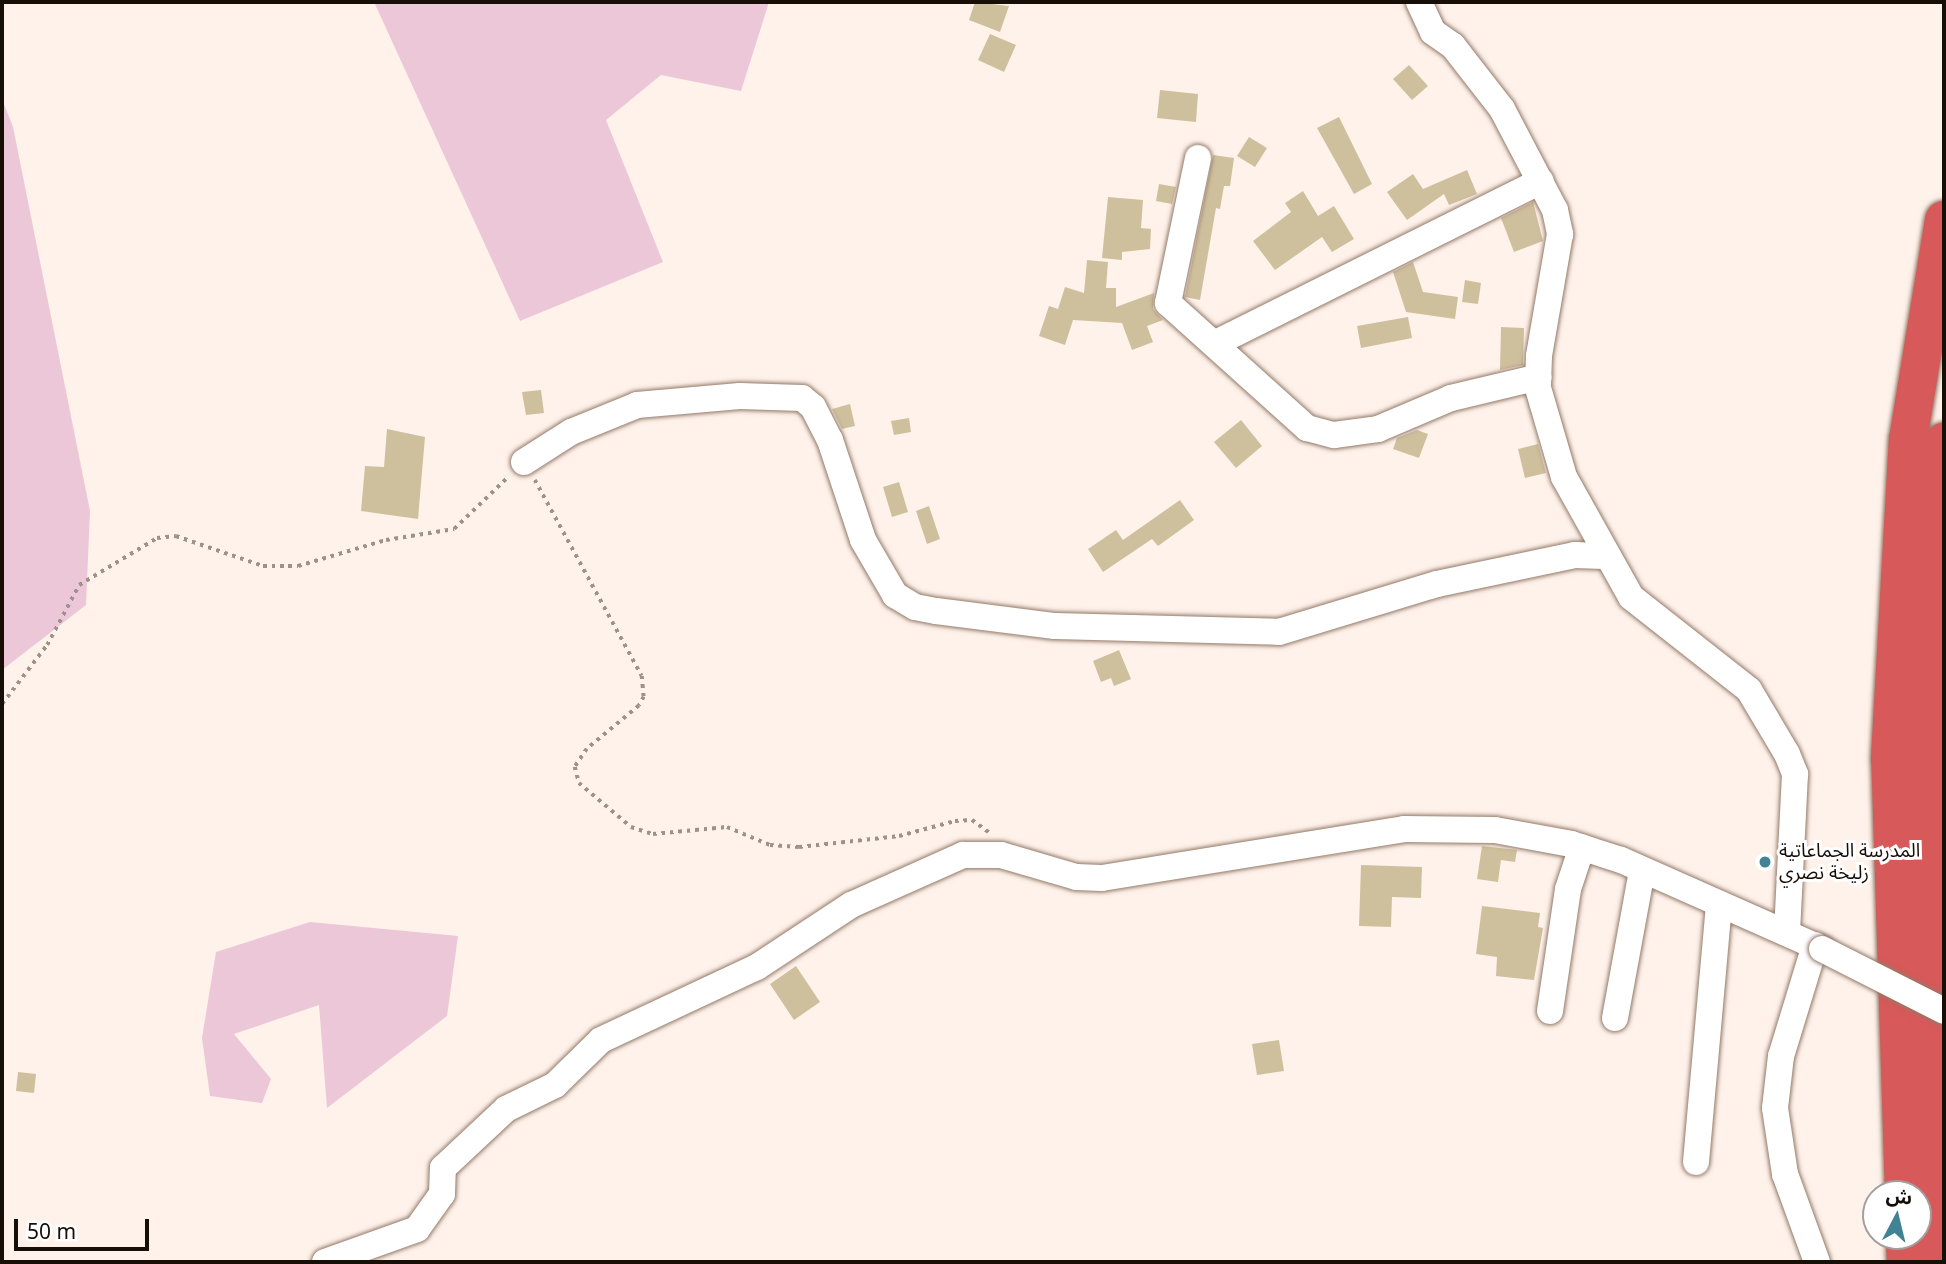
<!DOCTYPE html>
<html>
<head>
<meta charset="utf-8">
<style>
  body { margin:0 }
  #map { position:relative; width:1946px; height:1264px; overflow:hidden; background:#fef2ea; font-family:"Noto Sans","Noto Sans Arabic",sans-serif }
  div>[style] { position:absolute }
  .green>* { inset:0; background:#ecc7d7 }
  .building>* { inset:0; background:#cfc09d }
  .path>* { height:3.5px; margin-top:-1.75px; transform-origin:0; background:repeating-linear-gradient(90deg,#9c928a 0 3.5px,transparent 0 8.5px) }
  .roads { filter:drop-shadow(0 0 2px #937968) drop-shadow(0 0 2px #937968) }
  .minor>* { height:26px; margin:-13px; padding:0 13px; transform-origin:13px; border-radius:13px; background:#fff }
  .highway>* { height:38px; margin:-19px; padding:0 19px; transform-origin:19px; border-radius:19px; background:#d75959 }
  .bridges { filter:drop-shadow(0 0 2px #937968) drop-shadow(0 0 2px #937968) }
  .minor-bridge>* { height:26px; margin:-13px; padding:0 13px; transform-origin:13px; border-radius:13px; background:#fff }
  .dots>* { width:19px; height:19px; translate:-50% -50%; box-sizing:border-box; border:4px solid #fff; border-radius:50% }
  span { translate:-50% -50%; white-space:nowrap; text-align:center; line-height:1.15; -webkit-text-stroke:6px #fff; paint-order:stroke }
  .poi-label { font-size:19px; color:#170e08 }
  .left { translate:0 -50%; text-align:left }
  .frame { position:absolute; inset:0; border:4px solid #170e08; pointer-events:none }
  .north { position:absolute; left:1862px; top:1180px; width:70px; height:70px; box-sizing:border-box; background:#fff; border:2px solid #a29f9c; border-radius:50%; rotate:7deg; font-size:19px; font-weight:700; line-height:28px; text-align:center; color:#170e08 }
  .north::after { content:''; display:block; margin:auto; width:24px; height:32px; background:#418394; clip-path:polygon(50% 0,100% 100%,50% 72%,0 100%) }
  .scale { position:absolute; left:14px; top:1219px; width:135px; height:32px; box-sizing:border-box; border:4px solid #170e08; border-top:0; padding-left:9px; font-size:21px; line-height:24px; white-space:nowrap; color:#170e08; -webkit-text-stroke:5px #fff; paint-order:stroke }
</style>
</head>
<body>
<div id="map">
  <div class="green">
    <i style="clip-path:polygon(374px 2px,769px 2px,741px 91px,661px 75px,606px 120px,663px 262px,520px 321px)"></i>
    <i style="clip-path:polygon(2px 99px,13px 127px,90px 511px,86px 605px,2px 670px)"></i>
    <i style="clip-path:polygon(310px 922px,458px 936px,447px 1016px,327px 1108px,319px 1005px,234px 1034px,271px 1079px,262px 1103px,210px 1096px,202px 1038px,216px 952px)"></i>
  </div>
  <div class="building">
    <i style="clip-path:polygon(975px 2px,1009px 6px,1000px 32px,969px 20px)"></i>
    <i style="clip-path:polygon(990px 34px,1016px 45px,1004px 72px,978px 60px)"></i>
    <i style="clip-path:polygon(1409px 65px,1428px 86px,1412px 100px,1393px 79px)"></i>
    <i style="clip-path:polygon(1160px 90px,1198px 94px,1196px 122px,1157px 118px)"></i>
    <i style="clip-path:polygon(1339px 117px,1372px 184px,1354px 194px,1317px 128px)"></i>
    <i style="clip-path:polygon(1249px 137px,1267px 148px,1255px 167px,1237px 156px)"></i>
    <i style="clip-path:polygon(1213px 155px,1234px 158px,1230px 186px,1224px 186px,1220px 209px,1216px 208px,1200px 300px,1185px 297px)"></i>
    <i style="clip-path:polygon(1467px 170px,1477px 194px,1449px 205px,1444px 194px,1407px 220px,1387px 192px,1413px 174px,1423px 189px)"></i>
    <i style="clip-path:polygon(1159px 184px,1176px 187px,1172px 204px,1156px 201px)"></i>
    <i style="clip-path:polygon(1303px 191px,1318px 216px,1334px 206px,1354px 239px,1332px 252px,1322px 237px,1275px 270px,1253px 241px,1291px 212px,1285px 203px)"></i>
    <i style="clip-path:polygon(1108px 197px,1143px 200px,1141px 228px,1151px 229px,1150px 249px,1122px 252px,1122px 260px,1102px 258px)"></i>
    <i style="clip-path:polygon(1533px 202px,1543px 241px,1514px 252px,1501px 218px)"></i>
    <i style="clip-path:polygon(1087px 260px,1108px 262px,1106px 288px,1116px 288px,1116px 307px,1154px 293px,1153px 309px,1163px 320px,1147px 326px,1153px 342px,1132px 350px,1122px 323px,1073px 320px,1065px 345px,1039px 336px,1049px 306px,1058px 309px,1065px 287px,1084px 293px)"></i>
    <i style="clip-path:polygon(1413px 262px,1423px 292px,1458px 297px,1455px 319px,1406px 312px,1393px 272px)"></i>
    <i style="clip-path:polygon(1465px 280px,1481px 283px,1478px 304px,1462px 302px)"></i>
    <i style="clip-path:polygon(1408px 317px,1412px 338px,1361px 348px,1357px 326px)"></i>
    <i style="clip-path:polygon(1501px 327px,1524px 328px,1523px 365px,1500px 370px)"></i>
    <i style="clip-path:polygon(541px 390px,544px 413px,526px 415px,522px 392px)"></i>
    <i style="clip-path:polygon(850px 404px,855px 426px,842px 429px,832px 409px)"></i>
    <i style="clip-path:polygon(909px 418px,911px 432px,894px 435px,891px 421px)"></i>
    <i style="clip-path:polygon(1241px 420px,1262px 446px,1236px 468px,1214px 442px)"></i>
    <i style="clip-path:polygon(387px 429px,425px 437px,418px 519px,361px 511px,365px 466px,384px 467px)"></i>
    <i style="clip-path:polygon(1417px 430px,1428px 434px,1419px 458px,1393px 449px,1397px 438px)"></i>
    <i style="clip-path:polygon(1538px 444px,1546px 473px,1525px 478px,1518px 449px)"></i>
    <i style="clip-path:polygon(899px 482px,908px 512px,892px 517px,883px 487px)"></i>
    <i style="clip-path:polygon(1180px 500px,1194px 520px,1158px 546px,1152px 539px,1103px 572px,1088px 549px,1116px 530px,1123px 540px)"></i>
    <i style="clip-path:polygon(929px 506px,940px 539px,927px 544px,916px 511px)"></i>
    <i style="clip-path:polygon(1119px 650px,1131px 679px,1114px 686px,1111px 678px,1101px 682px,1093px 661px)"></i>
    <i style="clip-path:polygon(1482px 846px,1517px 850px,1515px 862px,1501px 860px,1498px 882px,1477px 879px)"></i>
    <i style="clip-path:polygon(1361px 865px,1422px 867px,1421px 898px,1392px 897px,1391px 927px,1359px 926px)"></i>
    <i style="clip-path:polygon(1482px 906px,1540px 913px,1538px 927px,1543px 928px,1534px 980px,1496px 976px,1497px 957px,1476px 954px)"></i>
    <i style="clip-path:polygon(796px 966px,820px 1002px,794px 1020px,770px 984px)"></i>
    <i style="clip-path:polygon(1279px 1040px,1284px 1071px,1257px 1075px,1252px 1044px)"></i>
    <i style="clip-path:polygon(18px 1072px,36px 1074px,34px 1093px,16px 1091px)"></i>
  </div>
  <div class="path">
    <i style="left:535px;top:480px;width:223px;rotate:61.4deg"></i>
    <i style="left:642px;top:676px;width:21px;rotate:85deg"></i>
    <i style="left:644px;top:697px;width:10px;rotate:119deg"></i>
    <i style="left:639px;top:706px;width:67px;rotate:140.4deg"></i>
    <i style="left:587px;top:749px;width:22px;rotate:124deg"></i>
    <i style="left:575px;top:767px;width:16px;rotate:76deg"></i>
    <i style="left:579px;top:783px;width:68px;rotate:40.2deg"></i>
    <i style="left:631px;top:827px;width:23px;rotate:18deg"></i>
    <i style="left:653px;top:834px;width:74px;rotate:-5.4deg"></i>
    <i style="left:727px;top:827px;width:47px;rotate:22.7deg"></i>
    <i style="left:770px;top:845px;width:29px;rotate:4deg"></i>
    <i style="left:799px;top:847px;width:101px;rotate:-6.3deg"></i>
    <i style="left:899px;top:836px;width:58px;rotate:-15deg"></i>
    <i style="left:955px;top:821px;width:17px;rotate:-3deg"></i>
    <i style="left:972px;top:820px;width:24px;rotate:36deg"></i>
    <i style="left:2px;top:704px;width:74px;rotate:-52.7deg"></i>
    <i style="left:47px;top:645px;width:68px;rotate:-61.9deg"></i>
    <i style="left:79px;top:585px;width:91px;rotate:-31.1deg"></i>
    <i style="left:157px;top:538px;width:19px;rotate:-6deg"></i>
    <i style="left:176px;top:536px;width:92px;rotate:19deg"></i>
    <i style="left:263px;top:566px;width:35px"></i>
    <i style="left:298px;top:566px;width:92px;rotate:-16.5deg"></i>
    <i style="left:386px;top:540px;width:69px;rotate:-9.2deg"></i>
    <i style="left:454px;top:529px;width:75px;rotate:-43.9deg"></i>
  </div>
  <div class="roads">
    <div class="minor">
      <i style="left:1419px;top:2px;width:33px;rotate:65deg"></i>
      <i style="left:1433px;top:32px;width:24px;rotate:35deg"></i>
      <i style="left:1453px;top:46px;width:80px;rotate:52.1deg"></i>
      <i style="left:1502px;top:109px;width:114px;rotate:62.3deg"></i>
      <i style="left:1555px;top:210px;width:25px;rotate:78deg"></i>
      <i style="left:1560px;top:234px;width:124px;rotate:99.8deg"></i>
      <i style="left:1539px;top:356px;width:32px;rotate:92deg"></i>
      <i style="left:1538px;top:388px;width:93px;rotate:73.7deg"></i>
      <i style="left:1564px;top:477px;width:137px;rotate:60.8deg"></i>
      <i style="left:1631px;top:597px;width:150px;rotate:38.2deg"></i>
      <i style="left:1749px;top:690px;width:74px;rotate:59.3deg"></i>
      <i style="left:1787px;top:754px;width:22px;rotate:68deg"></i>
      <i style="left:1795px;top:774px;width:159px;rotate:92.9deg"></i>
      <i style="left:1198px;top:158px;width:148px;rotate:101.7deg"></i>
      <i style="left:1168px;top:303px;width:187px;rotate:42deg"></i>
      <i style="left:1307px;top:428px;width:28px;rotate:15deg"></i>
      <i style="left:1334px;top:435px;width:44px;rotate:-7.8deg"></i>
      <i style="left:1378px;top:429px;width:79px;rotate:-23deg"></i>
      <i style="left:1451px;top:398px;width:90px;rotate:-13.4deg"></i>
      <i style="left:1214px;top:344px;width:365px;rotate:-26.5deg"></i>
      <i style="left:524px;top:462px;width:56px;rotate:-32.6deg"></i>
      <i style="left:571px;top:432px;width:71px;rotate:-22.2deg"></i>
      <i style="left:637px;top:405px;width:103px;rotate:-5deg"></i>
      <i style="left:740px;top:396px;width:62px;rotate:1.8deg"></i>
      <i style="left:802px;top:398px;width:14px;rotate:39deg"></i>
      <i style="left:813px;top:407px;width:37px;rotate:63deg"></i>
      <i style="left:830px;top:440px;width:105px;rotate:71.7deg"></i>
      <i style="left:863px;top:540px;width:64px;rotate:59.8deg"></i>
      <i style="left:895px;top:595px;width:23px;rotate:31deg"></i>
      <i style="left:915px;top:607px;width:21px;rotate:11deg"></i>
      <i style="left:936px;top:611px;width:120px;rotate:7.2deg"></i>
      <i style="left:1055px;top:626px;width:224px;rotate:1.5deg"></i>
      <i style="left:1279px;top:632px;width:165px;rotate:-16.9deg"></i>
      <i style="left:1437px;top:584px;width:141px;rotate:-11.9deg"></i>
      <i style="left:1575px;top:555px;width:29px;rotate:2deg"></i>
      <i style="left:1815px;top:945px;width:116px;rotate:107deg"></i>
      <i style="left:1781px;top:1056px;width:52px;rotate:96.6deg"></i>
      <i style="left:1775px;top:1108px;width:67px;rotate:81.4deg"></i>
      <i style="left:1785px;top:1174px;width:94px;rotate:70deg"></i>
      <i style="left:1550px;top:1011px;width:123px;rotate:-81.6deg"></i>
      <i style="left:1568px;top:889px;width:44px;rotate:-71.6deg"></i>
      <i style="left:1615px;top:1018px;width:149px;rotate:-79.6deg"></i>
      <i style="left:1696px;top:1162px;width:259px;rotate:-84.9deg"></i>
      <i style="left:325px;top:1262px;width:98px;rotate:-19.7deg"></i>
      <i style="left:417px;top:1229px;width:43px;rotate:-54.5deg"></i>
      <i style="left:442px;top:1194px;width:26px;rotate:-88deg"></i>
      <i style="left:443px;top:1168px;width:86px;rotate:-43.1deg"></i>
      <i style="left:506px;top:1109px;width:55px;rotate:-26.1deg"></i>
      <i style="left:555px;top:1085px;width:64px;rotate:-44.4deg"></i>
      <i style="left:601px;top:1040px;width:172px;rotate:-25.1deg"></i>
      <i style="left:757px;top:967px;width:113px;rotate:-33.4deg"></i>
      <i style="left:851px;top:905px;width:123px;rotate:-24.1deg"></i>
      <i style="left:963px;top:855px;width:38px"></i>
      <i style="left:1001px;top:855px;width:78px;rotate:16.3deg"></i>
      <i style="left:1076px;top:877px;width:26px;rotate:2deg"></i>
      <i style="left:1102px;top:878px;width:306px;rotate:-9.2deg"></i>
      <i style="left:1404px;top:829px;width:91px;rotate:0.6deg"></i>
      <i style="left:1495px;top:830px;width:77px;rotate:10.4deg"></i>
      <i style="left:1571px;top:844px;width:52px;rotate:17.7deg"></i>
      <i style="left:1621px;top:860px;width:220px;rotate:23.9deg"></i>
    </div>
    <div class="highway">
      <i style="left:1904px;top:1194px;width:435px;rotate:-91.8deg"></i>
      <i style="left:1890px;top:759px;width:320px;rotate:-86.8deg"></i>
      <i style="left:1908px;top:440px;width:223px;rotate:-80.7deg"></i>
      <i style="left:1905px;top:1236px;width:26px;rotate:88deg"></i>
      <i style="left:1940px;top:1262px;width:408px;rotate:-92.2deg"></i>
      <i style="left:1924px;top:854px;width:134px;rotate:-90.4deg"></i>
      <i style="left:1923px;top:720px;width:279px;rotate:-85.7deg"></i>
    </div>
  </div>
  <div class="bridges">
    <div class="minor-bridge">
      <i style="left:1822px;top:949px;width:137px;rotate:26.9deg"></i>
    </div>
  </div>
  <div class="dots">
    <i style="left:1765px;top:862px;background:#418394"></i>
  </div>
  <div class="poi-label">
    <span class="left" style="left:1779px;top:862px">المدرسة الجماعاتية<br>زليخة نصري</span>
  </div>
  <div class="frame"></div>
  <div class="north">ش</div>
  <div class="scale">50 m</div>
</div>
</body>
</html>
